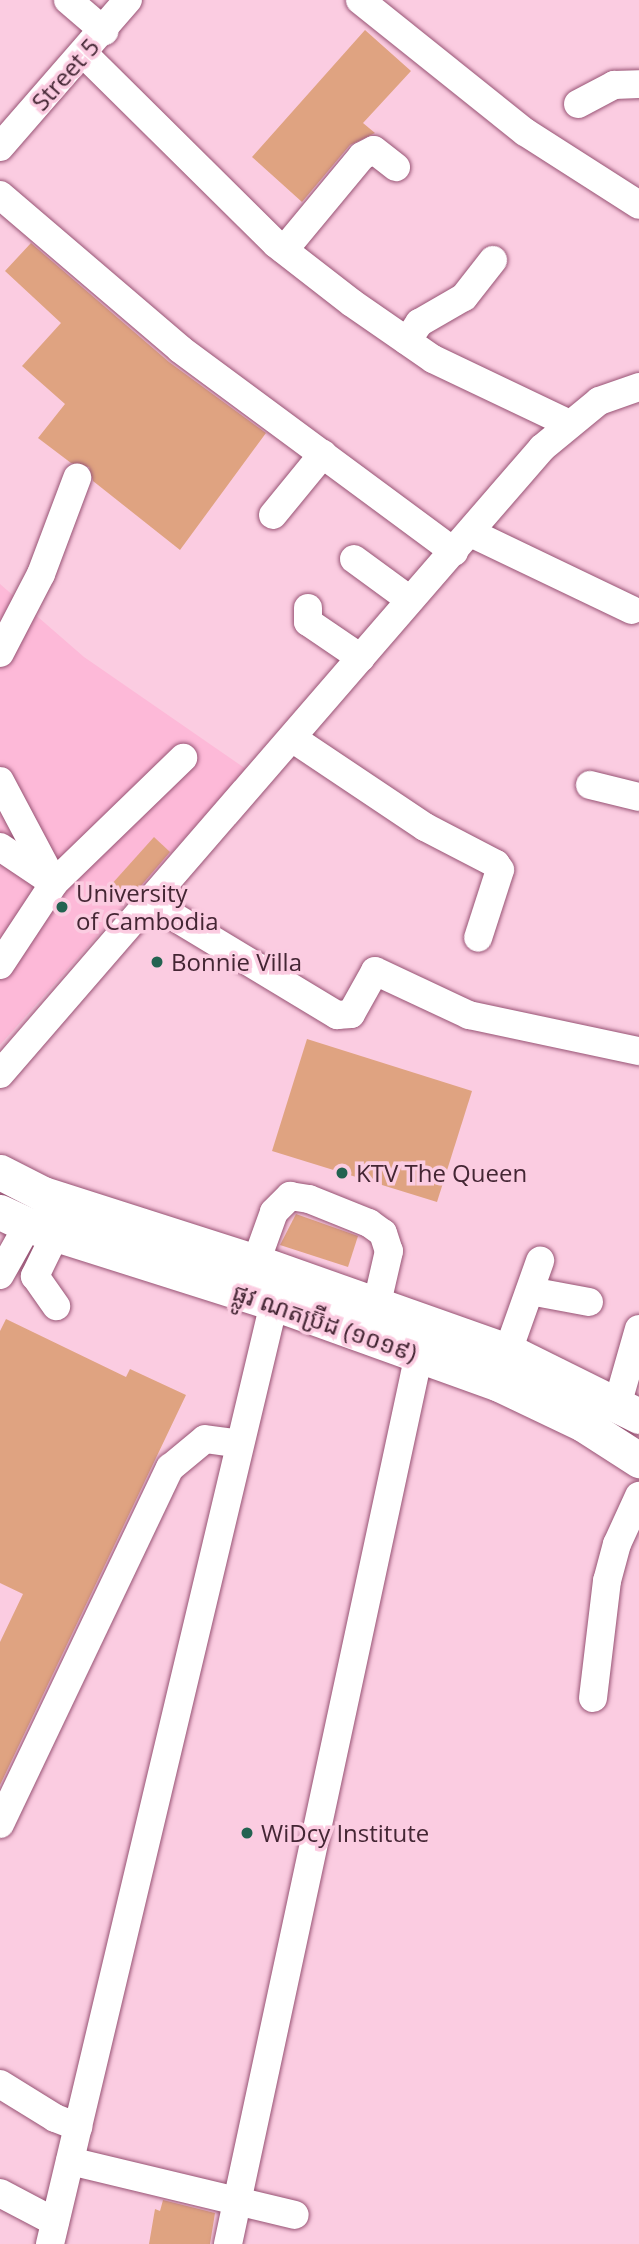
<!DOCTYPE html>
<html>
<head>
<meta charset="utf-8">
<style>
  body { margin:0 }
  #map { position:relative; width:639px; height:2244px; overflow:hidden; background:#fbcce1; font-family:"Open Sans","Noto Sans Khmer",sans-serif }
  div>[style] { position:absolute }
  .built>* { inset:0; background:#fdb9d8 }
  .building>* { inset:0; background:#dfa381 }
  .roads { filter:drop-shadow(0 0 2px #975374) drop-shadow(0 0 2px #975374) }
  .minor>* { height:28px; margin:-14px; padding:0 14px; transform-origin:14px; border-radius:14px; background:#fff }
  .major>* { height:35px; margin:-17.5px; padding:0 17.5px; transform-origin:17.5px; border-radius:17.5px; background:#fff }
  .dots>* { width:19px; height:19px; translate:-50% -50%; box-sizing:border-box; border:4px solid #fbcce1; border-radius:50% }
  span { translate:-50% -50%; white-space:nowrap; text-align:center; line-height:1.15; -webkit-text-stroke:7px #fbcce1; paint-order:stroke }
  .street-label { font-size:24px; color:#442634 }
  .poi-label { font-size:24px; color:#442634 }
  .left { translate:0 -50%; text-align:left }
</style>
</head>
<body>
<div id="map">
  <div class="built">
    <i style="clip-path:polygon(0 584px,84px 657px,246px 769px,0 1045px)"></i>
  </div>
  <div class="building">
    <i style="clip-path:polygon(365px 30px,411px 71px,363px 123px,375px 133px,350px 145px,302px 202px,252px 157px)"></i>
    <i style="clip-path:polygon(31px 243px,169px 362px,266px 433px,180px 550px,93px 481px,89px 467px,71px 463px,38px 438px,65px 404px,22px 366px,61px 323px,5px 271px)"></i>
    <i style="clip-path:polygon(154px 837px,170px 852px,127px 902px,110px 886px)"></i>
    <i style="clip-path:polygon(307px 1039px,472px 1091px,437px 1202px,272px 1151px)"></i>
    <i style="clip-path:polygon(296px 1214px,358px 1236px,348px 1267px,280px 1245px)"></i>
    <i style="clip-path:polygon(6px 1319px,126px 1377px,130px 1369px,186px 1395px,0 1785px,0 1642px,23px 1594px,0 1583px,0 1331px)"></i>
    <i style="clip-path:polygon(163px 2200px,215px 2213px,210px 2244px,149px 2244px,155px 2209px,160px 2211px)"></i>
  </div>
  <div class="roads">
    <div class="minor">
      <i style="left:68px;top:0;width:48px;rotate:40.7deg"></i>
      <i style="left:360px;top:0;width:211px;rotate:38.7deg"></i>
      <i style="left:525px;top:132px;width:135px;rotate:32.6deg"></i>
      <i style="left:84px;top:54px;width:270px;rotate:44.7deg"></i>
      <i style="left:276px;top:244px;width:96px;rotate:37.8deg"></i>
      <i style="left:352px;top:303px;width:98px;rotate:34.7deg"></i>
      <i style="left:433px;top:359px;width:148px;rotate:25.5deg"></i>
      <i style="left:578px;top:104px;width:41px;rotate:-27.8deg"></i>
      <i style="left:614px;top:85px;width:25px;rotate:-2deg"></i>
      <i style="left:0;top:147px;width:195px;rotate:-49deg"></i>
      <i style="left:0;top:195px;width:237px;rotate:40.5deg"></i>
      <i style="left:180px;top:349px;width:341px;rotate:36.5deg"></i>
      <i style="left:284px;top:250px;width:122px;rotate:-50.3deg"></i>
      <i style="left:362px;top:156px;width:13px;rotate:-27deg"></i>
      <i style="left:374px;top:150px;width:28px;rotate:38deg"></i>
      <i style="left:407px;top:341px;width:22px;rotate:-56deg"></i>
      <i style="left:419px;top:323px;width:52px;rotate:-30deg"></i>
      <i style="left:464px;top:297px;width:47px;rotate:-51.9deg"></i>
      <i style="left:273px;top:515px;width:79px;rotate:-50.7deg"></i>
      <i style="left:471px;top:533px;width:178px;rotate:25.6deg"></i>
      <i style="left:354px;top:559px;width:69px;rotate:36.2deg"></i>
      <i style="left:308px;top:608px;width:14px;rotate:90deg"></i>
      <i style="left:308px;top:622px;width:64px;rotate:34.2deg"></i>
      <i style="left:0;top:653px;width:89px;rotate:-62.6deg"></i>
      <i style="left:41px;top:574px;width:103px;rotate:-69.4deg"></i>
      <i style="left:292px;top:738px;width:160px;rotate:33.8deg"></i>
      <i style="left:425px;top:827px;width:80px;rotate:27.5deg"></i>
      <i style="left:496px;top:864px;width:7px;rotate:56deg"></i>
      <i style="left:500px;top:870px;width:71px;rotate:107.9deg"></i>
      <i style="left:0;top:781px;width:115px;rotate:62.1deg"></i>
      <i style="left:54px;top:883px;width:65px;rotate:-146.3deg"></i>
      <i style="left:590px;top:785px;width:50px;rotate:13.8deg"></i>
      <i style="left:148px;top:901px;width:221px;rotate:31.1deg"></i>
      <i style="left:337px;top:1015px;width:14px;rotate:-4deg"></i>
      <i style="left:351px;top:1014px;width:49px;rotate:-60.8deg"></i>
      <i style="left:375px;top:971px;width:104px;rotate:25.1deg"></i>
      <i style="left:469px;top:1015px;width:174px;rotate:12deg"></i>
      <i style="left:0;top:965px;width:98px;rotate:-56.6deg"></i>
      <i style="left:54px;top:883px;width:180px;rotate:-44.1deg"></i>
      <i style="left:0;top:1074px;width:828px;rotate:-49.11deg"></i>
      <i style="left:542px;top:448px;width:74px;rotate:-39.5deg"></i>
      <i style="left:599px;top:401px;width:42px;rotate:-19.3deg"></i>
      <i style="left:55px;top:1235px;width:46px;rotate:116deg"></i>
      <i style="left:35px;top:1276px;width:37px;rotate:55deg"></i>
      <i style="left:256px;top:1262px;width:53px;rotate:-70.2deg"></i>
      <i style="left:274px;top:1212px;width:23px;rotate:-45deg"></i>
      <i style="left:290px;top:1196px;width:19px;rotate:9deg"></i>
      <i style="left:309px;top:1199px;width:65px;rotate:21.8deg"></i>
      <i style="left:369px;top:1223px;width:17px;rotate:36deg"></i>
      <i style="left:383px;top:1233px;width:19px;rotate:72deg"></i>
      <i style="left:389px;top:1251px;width:53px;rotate:103deg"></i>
      <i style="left:0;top:1275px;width:57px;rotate:-60.8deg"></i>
      <i style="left:530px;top:1291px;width:60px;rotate:10.6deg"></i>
      <i style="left:508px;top:1351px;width:96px;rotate:-70.4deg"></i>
      <i style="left:618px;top:1402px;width:76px;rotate:-74deg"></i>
      <i style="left:593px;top:1698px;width:118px;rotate:-83.2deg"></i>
      <i style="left:607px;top:1581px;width:38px;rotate:-75deg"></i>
      <i style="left:617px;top:1544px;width:53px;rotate:-65.4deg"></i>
      <i style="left:0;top:1824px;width:395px;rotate:-64.5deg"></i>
      <i style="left:170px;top:1468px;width:45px;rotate:-39.6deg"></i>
      <i style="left:205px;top:1439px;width:34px;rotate:8deg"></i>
      <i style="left:0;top:2084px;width:65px;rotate:31.7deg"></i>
      <i style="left:55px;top:2118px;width:25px;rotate:21deg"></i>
      <i style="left:70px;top:2161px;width:231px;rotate:13.5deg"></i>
      <i style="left:0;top:2193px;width:62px;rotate:27.8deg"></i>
      <i style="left:50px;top:2244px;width:967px;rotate:-76.61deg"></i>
      <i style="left:228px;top:2244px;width:910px;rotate:-77.89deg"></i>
    </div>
    <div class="major">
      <i style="left:0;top:1172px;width:48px;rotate:27.1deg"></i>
      <i style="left:43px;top:1194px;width:224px;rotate:17.7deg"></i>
      <i style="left:256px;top:1262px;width:267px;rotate:19.5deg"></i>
      <i style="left:508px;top:1351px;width:146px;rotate:26.4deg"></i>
      <i style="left:0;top:1212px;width:31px;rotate:25deg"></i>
      <i style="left:28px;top:1225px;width:258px;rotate:17.6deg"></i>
      <i style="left:274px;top:1303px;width:239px;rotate:19.8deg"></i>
      <i style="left:499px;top:1384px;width:93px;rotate:25.5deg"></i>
      <i style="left:583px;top:1424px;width:67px;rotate:32.7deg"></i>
    </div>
  </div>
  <div class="dots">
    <i style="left:62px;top:907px;background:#236351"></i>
    <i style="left:157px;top:962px;background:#236351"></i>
    <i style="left:342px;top:1173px;background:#236351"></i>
    <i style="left:247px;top:1833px;background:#236351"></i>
  </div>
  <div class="street-label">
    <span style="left:65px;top:74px;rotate:-48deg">Street 5</span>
    <span style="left:325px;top:1322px;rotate:19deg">ផ្លូវ ណតប្រ៊ីដ (១០១៩)</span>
  </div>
  <div class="poi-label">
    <span class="left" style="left:76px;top:907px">University<br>of Cambodia</span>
    <span class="left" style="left:171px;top:962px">Bonnie Villa</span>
    <span class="left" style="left:356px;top:1173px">KTV The Queen</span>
    <span class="left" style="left:261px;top:1833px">WiDcy Institute</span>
  </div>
</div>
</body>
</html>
